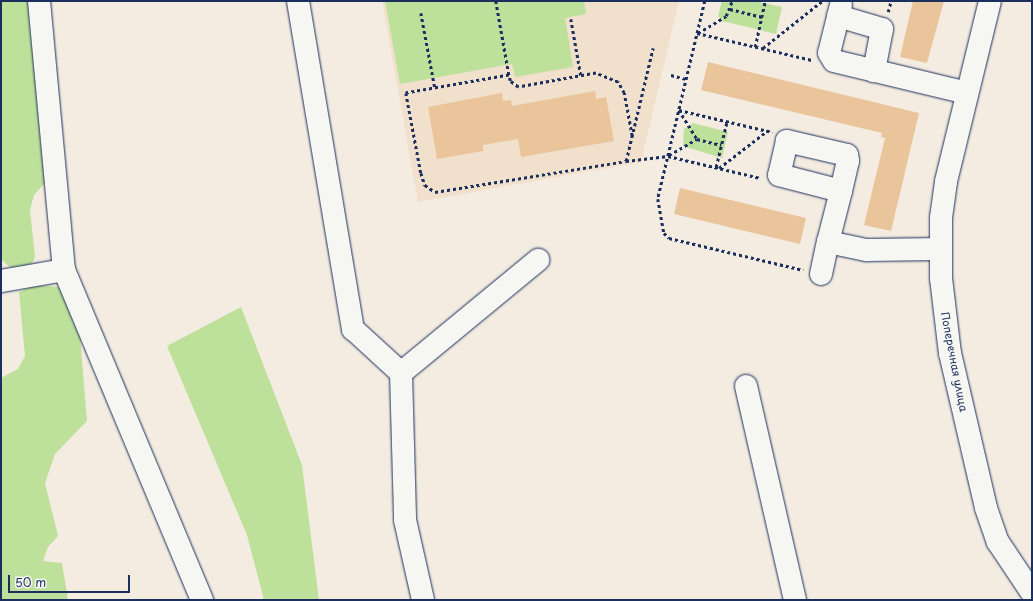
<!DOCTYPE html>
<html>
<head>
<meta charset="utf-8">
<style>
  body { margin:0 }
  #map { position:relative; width:1033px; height:601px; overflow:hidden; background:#f4ece1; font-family:"Playpen Sans",sans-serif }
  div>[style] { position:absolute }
  .built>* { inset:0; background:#f1e0cc }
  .green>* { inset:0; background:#bde09a }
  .building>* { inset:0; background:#eac49b }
  .path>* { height:2.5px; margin-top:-1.25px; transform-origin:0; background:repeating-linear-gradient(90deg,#1b2f5e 0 3px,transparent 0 6px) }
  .roads { filter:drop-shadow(0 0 1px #1b2f5e) drop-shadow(0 0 1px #1b2f5e) }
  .minor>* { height:22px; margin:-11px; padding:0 11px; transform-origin:11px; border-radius:11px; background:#f6f6f2 }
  span { translate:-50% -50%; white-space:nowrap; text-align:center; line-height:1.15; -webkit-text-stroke:4px #f6f6f2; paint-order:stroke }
  .street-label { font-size:11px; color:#1b2f5e }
  .frame { position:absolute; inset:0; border:2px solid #1b2f5e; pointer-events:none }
  .scale { position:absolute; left:8px; top:575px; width:122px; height:18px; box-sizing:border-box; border:2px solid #1b2f5e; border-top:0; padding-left:5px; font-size:12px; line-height:14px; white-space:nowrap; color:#1b2f5e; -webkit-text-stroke:3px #f6f6f2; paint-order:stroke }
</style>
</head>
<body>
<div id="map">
  <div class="built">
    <i style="clip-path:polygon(382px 1px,679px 1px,641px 162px,418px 202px)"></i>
  </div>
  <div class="green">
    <i style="clip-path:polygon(1px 1px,35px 1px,56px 171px,34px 195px,30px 210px,35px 257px,29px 271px,14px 271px,2px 260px)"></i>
    <i style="clip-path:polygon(385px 1px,584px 1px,586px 14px,565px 18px,573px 67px,515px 77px,512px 64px,400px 84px)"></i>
    <i style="clip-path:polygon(722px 1px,755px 1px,782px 7px,776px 34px,722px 21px,718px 16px)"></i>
    <i style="clip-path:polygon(693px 123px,728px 132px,722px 158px,683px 146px,684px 129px)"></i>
    <i style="clip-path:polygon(34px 285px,58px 287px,77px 299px,87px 421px,55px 454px,45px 483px,58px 536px,48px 547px,43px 561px,62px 563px,68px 600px,1px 600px,1px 378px,18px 369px,25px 356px,19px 292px)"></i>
    <i style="clip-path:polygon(241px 307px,302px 465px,319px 600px,264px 600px,247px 535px,167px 346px)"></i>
  </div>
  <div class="building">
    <i style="clip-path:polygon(913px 1px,944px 1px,927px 63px,900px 57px)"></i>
    <i style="clip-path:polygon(708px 62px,919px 113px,891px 231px,864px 225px,885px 138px,881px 137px,882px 133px,701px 90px)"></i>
    <i style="clip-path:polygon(595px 91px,596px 99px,606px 97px,614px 141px,521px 157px,518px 139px,483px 145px,483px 151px,437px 159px,428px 107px,502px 93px,503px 101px,511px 100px,512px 106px)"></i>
    <i style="clip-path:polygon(680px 188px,806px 218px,800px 244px,674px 214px)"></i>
  </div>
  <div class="path">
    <i style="left:496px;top:1px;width:75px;rotate:80deg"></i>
    <i style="left:705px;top:1px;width:204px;rotate:103.4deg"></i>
    <i style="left:658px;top:199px;width:35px;rotate:80deg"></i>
    <i style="left:664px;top:233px;width:7px;rotate:45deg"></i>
    <i style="left:669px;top:238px;width:138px;rotate:13.4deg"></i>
    <i style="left:730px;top:9px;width:33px;rotate:14deg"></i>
    <i style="left:888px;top:12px;width:11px;rotate:-75deg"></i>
    <i style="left:421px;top:13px;width:76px;rotate:79.4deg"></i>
    <i style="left:571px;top:19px;width:58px;rotate:80deg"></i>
    <i style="left:697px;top:33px;width:118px;rotate:13.2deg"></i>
    <i style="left:698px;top:33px;width:33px;rotate:-31deg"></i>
    <i style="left:726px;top:16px;width:16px;rotate:-68deg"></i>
    <i style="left:755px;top:47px;width:47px;rotate:-77.7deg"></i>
    <i style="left:763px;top:48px;width:75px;rotate:-38.5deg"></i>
    <i style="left:671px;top:75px;width:16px;rotate:15deg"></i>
    <i style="left:679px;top:110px;width:96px;rotate:13.3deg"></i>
    <i style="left:679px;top:110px;width:34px;rotate:58deg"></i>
    <i style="left:632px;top:136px;width:44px;rotate:-100.5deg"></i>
    <i style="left:624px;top:93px;width:13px;rotate:-119deg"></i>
    <i style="left:618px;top:82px;width:24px;rotate:-158deg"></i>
    <i style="left:596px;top:73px;width:79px;rotate:169.8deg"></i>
    <i style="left:518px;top:87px;width:10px;rotate:-143deg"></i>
    <i style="left:510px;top:81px;width:6px;rotate:-99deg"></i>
    <i style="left:509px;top:75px;width:105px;rotate:170.1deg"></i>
    <i style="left:406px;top:93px;width:81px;rotate:79.4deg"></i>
    <i style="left:421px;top:173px;width:13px;rotate:72deg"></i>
    <i style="left:425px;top:185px;width:12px;rotate:35deg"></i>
    <i style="left:435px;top:192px;width:193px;rotate:-9.2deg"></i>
    <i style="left:626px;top:161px;width:116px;rotate:-76.6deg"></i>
    <i style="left:669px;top:155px;width:32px;rotate:-30deg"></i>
    <i style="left:697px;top:139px;width:25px;rotate:14deg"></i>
    <i style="left:626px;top:161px;width:42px;rotate:-6.8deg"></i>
    <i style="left:668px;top:156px;width:95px;rotate:13.4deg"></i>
    <i style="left:716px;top:167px;width:47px;rotate:-76.6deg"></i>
    <i style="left:719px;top:168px;width:61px;rotate:-37.6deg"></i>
  </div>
  <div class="roads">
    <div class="minor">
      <i style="left:39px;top:1px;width:270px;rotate:84.7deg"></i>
      <i style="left:64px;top:270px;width:358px;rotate:67.3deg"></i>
      <i style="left:298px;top:1px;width:333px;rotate:80.5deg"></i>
      <i style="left:353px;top:329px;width:65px;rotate:42.5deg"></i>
      <i style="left:401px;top:373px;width:147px;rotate:88.4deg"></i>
      <i style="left:405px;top:520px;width:82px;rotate:77.3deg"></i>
      <i style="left:990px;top:1px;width:186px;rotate:103.7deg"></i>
      <i style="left:946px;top:182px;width:36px;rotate:98deg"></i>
      <i style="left:941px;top:218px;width:60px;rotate:90deg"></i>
      <i style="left:941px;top:278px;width:76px;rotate:83.2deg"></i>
      <i style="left:950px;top:353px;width:159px;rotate:76.9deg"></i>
      <i style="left:986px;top:508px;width:36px;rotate:71deg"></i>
      <i style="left:998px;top:542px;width:61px;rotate:56.3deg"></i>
      <i style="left:841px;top:5px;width:49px;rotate:104deg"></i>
      <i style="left:829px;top:53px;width:9px;rotate:58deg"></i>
      <i style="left:834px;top:61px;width:137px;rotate:13.5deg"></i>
      <i style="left:838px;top:16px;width:46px;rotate:16.5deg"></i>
      <i style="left:882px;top:29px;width:43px;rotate:100.8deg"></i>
      <i style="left:828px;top:242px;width:40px;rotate:12deg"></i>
      <i style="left:867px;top:250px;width:74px;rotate:-0.8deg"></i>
      <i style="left:821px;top:274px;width:33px;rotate:-78deg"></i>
      <i style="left:828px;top:242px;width:53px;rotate:-75.7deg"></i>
      <i style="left:841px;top:191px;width:31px;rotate:-77deg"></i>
      <i style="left:848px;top:161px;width:6px;rotate:-99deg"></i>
      <i style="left:847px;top:155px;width:62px;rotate:-166.9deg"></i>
      <i style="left:787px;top:141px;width:35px;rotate:103deg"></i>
      <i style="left:779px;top:175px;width:64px;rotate:14.5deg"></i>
      <i style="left:1px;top:281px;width:64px;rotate:-9.9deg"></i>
      <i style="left:401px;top:373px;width:178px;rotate:-39.5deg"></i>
      <i style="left:746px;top:386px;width:220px;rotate:77.1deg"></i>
    </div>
  </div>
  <div class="street-label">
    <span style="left:954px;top:362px;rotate:79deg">Поперечная улица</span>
  </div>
  <div class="frame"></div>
  <div class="scale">50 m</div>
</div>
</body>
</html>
